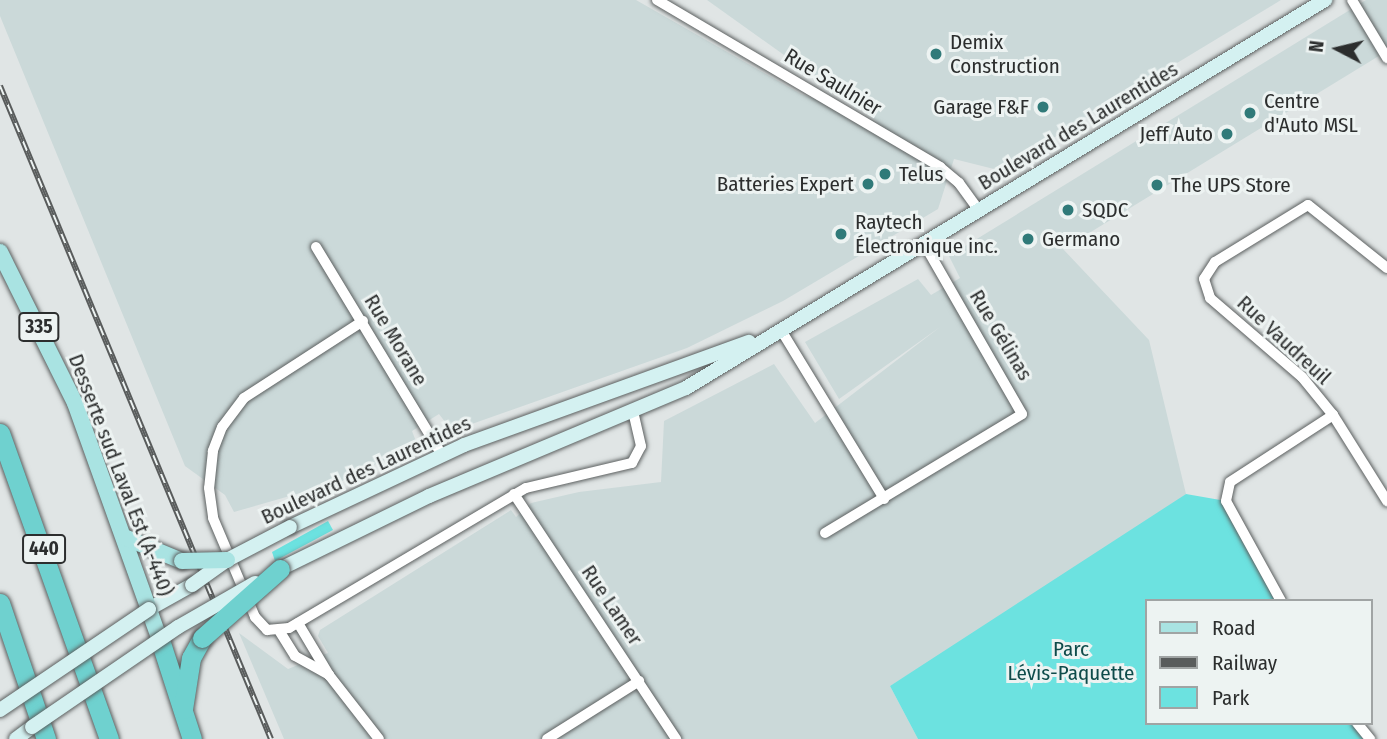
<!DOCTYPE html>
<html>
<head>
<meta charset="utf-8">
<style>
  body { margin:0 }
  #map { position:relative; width:1387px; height:739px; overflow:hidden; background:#e0e5e5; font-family:"Fira Sans Condensed",sans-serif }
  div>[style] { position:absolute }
  .built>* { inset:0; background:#cbd9d9 }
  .green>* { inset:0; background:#6ce2e0 }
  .roads { filter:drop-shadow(0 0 2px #5c6060) drop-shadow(0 0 2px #5c6060) }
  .street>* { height:10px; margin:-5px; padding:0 5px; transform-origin:5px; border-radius:5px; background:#fff }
  .secondary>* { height:14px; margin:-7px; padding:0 7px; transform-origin:7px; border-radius:7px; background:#d4f1f1 }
  .primary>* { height:16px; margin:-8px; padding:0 8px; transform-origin:8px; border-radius:8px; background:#a9e3e2 }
  .highway>* { height:19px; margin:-9.5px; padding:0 9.5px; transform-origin:9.5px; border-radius:9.5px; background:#6fd1cf }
  .rail>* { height:6px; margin-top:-3px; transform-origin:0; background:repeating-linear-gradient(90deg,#edf3f2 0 10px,#595c5c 0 20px); box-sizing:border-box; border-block:2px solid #595c5c }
  .bridges { filter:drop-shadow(0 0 2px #5c6060) drop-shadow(0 0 2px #5c6060) }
  .secondary-bridge>* { height:14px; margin:-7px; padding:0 7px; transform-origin:7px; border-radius:7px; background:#d4f1f1 }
  .primary-bridge>* { height:16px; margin:-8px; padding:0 8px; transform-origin:8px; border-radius:8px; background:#a9e3e2 }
  .highway-bridge>* { height:19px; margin:-9.5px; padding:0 9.5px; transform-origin:9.5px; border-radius:9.5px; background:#6fd1cf }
  .dots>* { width:19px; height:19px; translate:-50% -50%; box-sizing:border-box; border:4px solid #edf3f2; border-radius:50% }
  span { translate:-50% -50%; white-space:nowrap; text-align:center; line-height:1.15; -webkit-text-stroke:6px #edf3f2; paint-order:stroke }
  .shield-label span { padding:2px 5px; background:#edf3f2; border:2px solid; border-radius:5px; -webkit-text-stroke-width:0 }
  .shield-label { font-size:19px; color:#2c2e2e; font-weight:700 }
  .poi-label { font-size:21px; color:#2c2e2e }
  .left { translate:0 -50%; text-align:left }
  .right { translate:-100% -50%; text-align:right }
  .street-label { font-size:21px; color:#2c2e2e }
  .park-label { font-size:21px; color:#0e4b4a }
  .legend { position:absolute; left:1145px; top:599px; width:228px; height:126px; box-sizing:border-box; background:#edf3f2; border:2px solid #a0a4a4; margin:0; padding:9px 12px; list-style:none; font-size:21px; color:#2c2e2e }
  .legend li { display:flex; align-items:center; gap:14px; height:35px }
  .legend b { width:35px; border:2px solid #a0a4a4 }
  .north { position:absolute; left:1303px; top:14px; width:70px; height:70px; -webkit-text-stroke:5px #edf3f2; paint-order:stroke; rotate:277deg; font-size:19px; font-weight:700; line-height:28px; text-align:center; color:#2c2e2e }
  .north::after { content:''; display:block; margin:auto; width:24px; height:32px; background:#2c2e2e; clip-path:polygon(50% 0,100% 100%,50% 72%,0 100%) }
</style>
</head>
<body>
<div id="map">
  <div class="built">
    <i style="clip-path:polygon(0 0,636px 0,801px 94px,878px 122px,707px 0,1281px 0,1025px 155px,994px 169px,954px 159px,938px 209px,783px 301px,687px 348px,452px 431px,439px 414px,412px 431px,417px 444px,342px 481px,234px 512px,225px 495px,185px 466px,0 16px)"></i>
    <i style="clip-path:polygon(1366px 0,1387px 0,1387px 51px,1063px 249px,1149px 340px,1186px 494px,1109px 549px,890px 686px,918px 739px,284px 739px,239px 633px,288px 669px,328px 653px,318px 636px,320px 630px,511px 510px,516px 517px,531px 503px,579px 492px,661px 482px,664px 421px,774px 364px,815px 423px,940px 327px,839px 399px,805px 342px,918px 279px,931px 295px,960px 278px,949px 256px)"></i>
  </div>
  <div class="green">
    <i style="clip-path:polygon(1186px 494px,1226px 501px,1285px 601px,1147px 601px,1147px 723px,1358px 723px,1370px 739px,918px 739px,890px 686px)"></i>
    <i style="clip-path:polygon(328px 521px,333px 530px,275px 561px,272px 552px)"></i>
  </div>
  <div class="roads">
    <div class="street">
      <i style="left:657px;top:0;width:329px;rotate:30.5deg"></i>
      <i style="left:940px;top:167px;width:25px;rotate:40deg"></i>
      <i style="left:959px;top:183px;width:34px;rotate:54deg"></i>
      <i style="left:1352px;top:0;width:68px;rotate:58.9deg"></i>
      <i style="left:316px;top:247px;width:243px;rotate:58.8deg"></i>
      <i style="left:1387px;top:268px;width:101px;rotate:-141.4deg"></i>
      <i style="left:1308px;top:205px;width:109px;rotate:148.5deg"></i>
      <i style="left:1215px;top:262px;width:20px;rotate:123deg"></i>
      <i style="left:1204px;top:279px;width:20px;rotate:72deg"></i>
      <i style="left:1210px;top:298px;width:121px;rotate:40.7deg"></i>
      <i style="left:1302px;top:377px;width:49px;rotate:50.8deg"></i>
      <i style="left:1333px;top:415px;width:102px;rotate:57.9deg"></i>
      <i style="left:363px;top:321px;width:142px;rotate:147.1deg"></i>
      <i style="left:244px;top:398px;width:36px;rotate:127deg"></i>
      <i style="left:222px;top:427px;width:26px;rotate:111deg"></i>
      <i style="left:213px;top:451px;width:37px;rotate:96deg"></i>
      <i style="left:209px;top:488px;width:30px;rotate:82deg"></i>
      <i style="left:213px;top:518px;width:108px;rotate:67deg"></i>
      <i style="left:255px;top:617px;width:18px;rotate:47deg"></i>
      <i style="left:267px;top:630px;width:22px;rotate:-5deg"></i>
      <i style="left:289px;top:628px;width:275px;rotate:-30.6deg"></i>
      <i style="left:526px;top:488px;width:109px;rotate:-13.3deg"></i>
      <i style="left:632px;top:463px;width:19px;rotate:-62deg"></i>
      <i style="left:641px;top:446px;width:36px;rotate:-103deg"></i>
      <i style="left:781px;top:330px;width:198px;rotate:58.6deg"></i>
      <i style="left:514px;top:494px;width:294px;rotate:56.5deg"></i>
      <i style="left:825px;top:533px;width:230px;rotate:-31.1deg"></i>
      <i style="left:1022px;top:414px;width:195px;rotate:-119.9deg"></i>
      <i style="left:1281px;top:601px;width:114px;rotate:-118.8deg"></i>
      <i style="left:1226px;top:501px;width:19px;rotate:-78deg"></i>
      <i style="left:1230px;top:482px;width:123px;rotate:-33deg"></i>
      <i style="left:298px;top:623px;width:61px;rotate:59.2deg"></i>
      <i style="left:329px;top:675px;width:81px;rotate:52deg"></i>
      <i style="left:280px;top:632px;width:28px;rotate:58deg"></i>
      <i style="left:295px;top:656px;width:39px;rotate:29deg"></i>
      <i style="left:1357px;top:723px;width:21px;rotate:51deg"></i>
      <i style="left:547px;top:739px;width:109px;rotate:-32.2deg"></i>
    </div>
    <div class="secondary">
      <i style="left:290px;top:527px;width:192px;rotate:-25.2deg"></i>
      <i style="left:464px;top:445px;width:303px;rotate:-19.9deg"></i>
      <i style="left:280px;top:569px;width:166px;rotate:-26.1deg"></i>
      <i style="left:429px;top:496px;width:279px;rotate:-22.8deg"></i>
      <i style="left:686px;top:388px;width:748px;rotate:-31.27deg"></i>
      <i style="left:149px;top:609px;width:49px;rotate:-29.2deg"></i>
      <i style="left:16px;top:739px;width:20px;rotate:-37deg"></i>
    </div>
    <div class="primary">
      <i style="left:0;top:252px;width:169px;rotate:63.6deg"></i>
      <i style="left:75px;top:403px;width:252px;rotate:70.3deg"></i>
      <i style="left:124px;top:537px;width:63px;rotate:22.5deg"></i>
    </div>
    <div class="highway">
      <i style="left:0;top:433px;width:325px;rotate:70.4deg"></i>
      <i style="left:0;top:603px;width:144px;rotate:71.3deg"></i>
      <i style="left:160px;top:640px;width:104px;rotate:72.1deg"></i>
      <i style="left:183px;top:709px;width:52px;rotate:-81.1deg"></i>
      <i style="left:191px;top:658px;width:23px;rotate:-61deg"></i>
    </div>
  </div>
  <div class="rail">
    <i style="left:0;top:86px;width:707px;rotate:67.46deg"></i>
  </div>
  <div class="bridges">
    <div class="secondary-bridge">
      <i style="left:192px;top:585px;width:43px;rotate:-35.5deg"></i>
      <i style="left:227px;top:560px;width:71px;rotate:-27.6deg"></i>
      <i style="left:0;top:710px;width:180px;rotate:-34.1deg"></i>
      <i style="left:32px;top:727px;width:177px;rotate:-34.4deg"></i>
      <i style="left:178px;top:627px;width:89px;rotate:-29.7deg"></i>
    </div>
    <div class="primary-bridge">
      <i style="left:182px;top:561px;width:45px;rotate:-1.3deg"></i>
    </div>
    <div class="highway-bridge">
      <i style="left:202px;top:638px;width:104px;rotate:-41.5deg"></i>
    </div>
  </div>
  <div class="dots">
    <i style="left:936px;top:54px;background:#307a79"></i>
    <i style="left:1043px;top:107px;background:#307a79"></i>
    <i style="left:1250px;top:113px;background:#307a79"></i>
    <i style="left:1227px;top:134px;background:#307a79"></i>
    <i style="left:885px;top:174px;background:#307a79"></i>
    <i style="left:868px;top:184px;background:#307a79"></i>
    <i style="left:1157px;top:185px;background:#307a79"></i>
    <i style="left:1068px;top:210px;background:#307a79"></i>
    <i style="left:841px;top:234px;background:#307a79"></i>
    <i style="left:1028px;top:239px;background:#307a79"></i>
  </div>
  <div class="shield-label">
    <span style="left:39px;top:327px">335</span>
    <span style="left:44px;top:549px">440</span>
  </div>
  <div class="poi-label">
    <span class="left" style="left:950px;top:54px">Demix<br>Construction</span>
    <span class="left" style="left:1264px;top:113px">Centre<br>d'Auto MSL</span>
    <span class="right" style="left:1029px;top:107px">Garage F&amp;F</span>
    <span class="right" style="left:1213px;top:134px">Jeff Auto</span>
    <span class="left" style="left:899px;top:174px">Telus</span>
    <span class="right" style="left:854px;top:184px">Batteries Expert</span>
    <span class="left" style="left:1171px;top:185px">The UPS Store</span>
    <span class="left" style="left:1082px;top:210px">SQDC</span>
    <span class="left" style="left:855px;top:234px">Raytech<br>Électronique inc.</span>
    <span class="left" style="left:1042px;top:239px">Germano</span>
  </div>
  <div class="street-label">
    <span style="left:833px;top:82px;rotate:31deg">Rue Saulnier</span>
    <span style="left:1078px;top:126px;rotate:-31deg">Boulevard des Laurentides</span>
    <span style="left:1001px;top:335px;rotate:59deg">Rue Gélinas</span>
    <span style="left:396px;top:340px;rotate:59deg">Rue Morane</span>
    <span style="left:1284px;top:340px;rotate:43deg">Rue Vaudreuil</span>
    <span style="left:366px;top:470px;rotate:-25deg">Boulevard des Laurentides</span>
    <span style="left:121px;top:475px;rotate:69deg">Desserte sud Laval Est (A-440)</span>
    <span style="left:612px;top:605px;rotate:56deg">Rue Lamer</span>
  </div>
  <div class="park-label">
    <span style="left:1071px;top:661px">Parc<br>Lévis-Paquette</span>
  </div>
  <ul class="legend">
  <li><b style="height:9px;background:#a9e3e2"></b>Road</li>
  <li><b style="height:9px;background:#595c5c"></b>Railway</li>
  <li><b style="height:19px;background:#6ce2e0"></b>Park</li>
  </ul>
  <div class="north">N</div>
</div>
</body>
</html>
